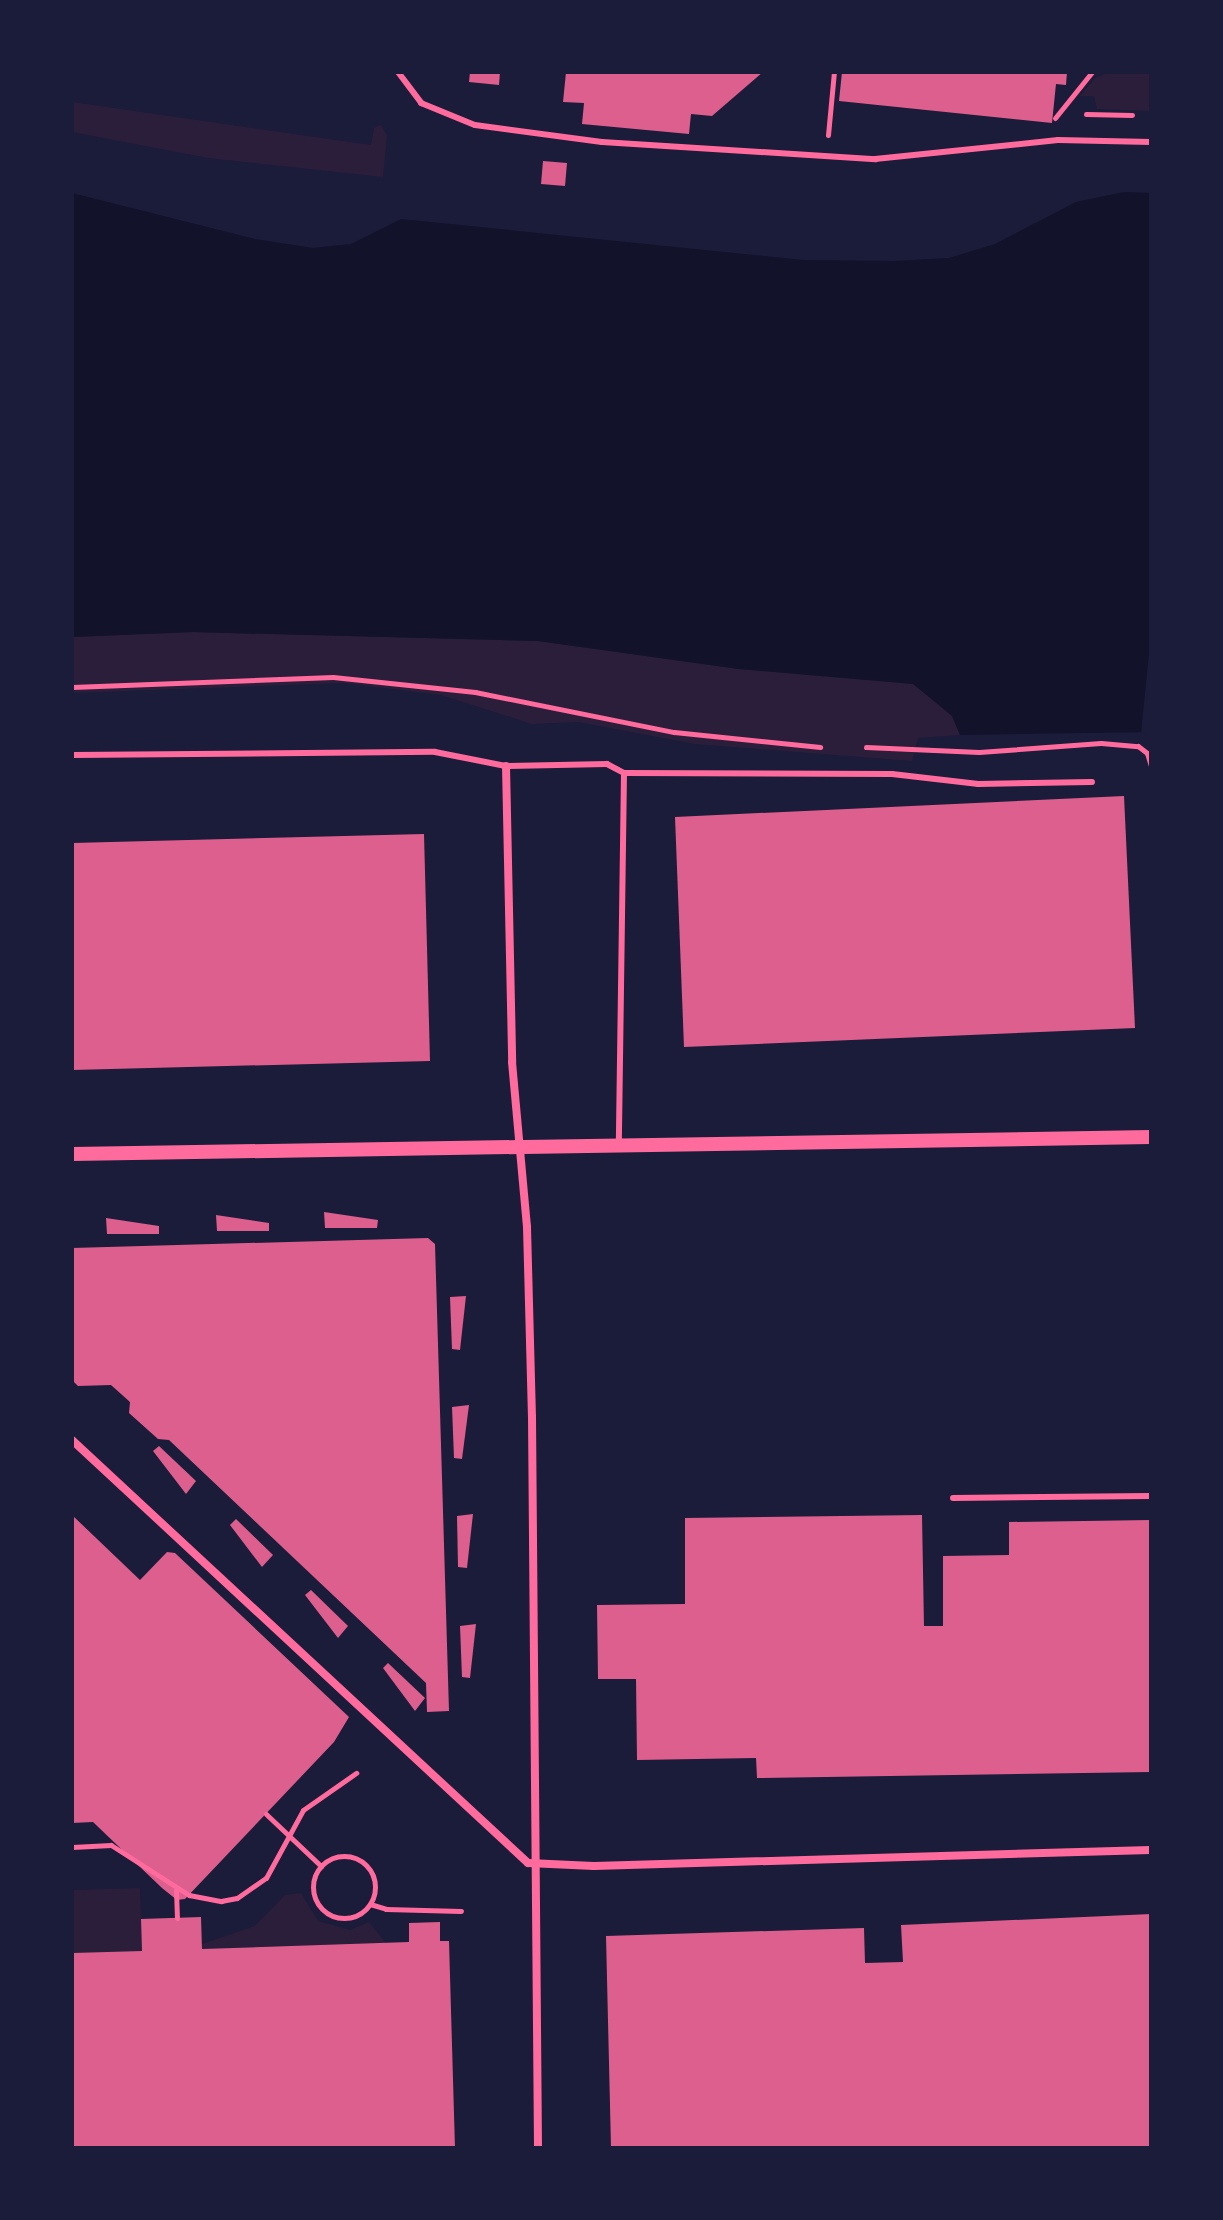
<!DOCTYPE html>
<html>
<head>
<meta charset="utf-8">
<style>
  body { margin:0 }
  #map { position:relative; width:1223px; height:2220px; overflow:hidden; background:#1b1b3a; font-family:"PT Serif",serif }
  div>[style] { position:absolute }
  .green>* { inset:0; background:#2a1e3b }
  .water>* { inset:0; background:#12122b }
  .pier>* { inset:0; background:#1b1b3a }
  .building>* { inset:0; background:#dd5f8e }
  .path>* { height:5px; margin:-2.5px; padding:0 2.5px; transform-origin:2.5px; border-radius:2.5px; background:#ff6b9d }
  .path>.ring { margin:-2.5px; padding:0; box-sizing:content-box; background:none; border:5px solid #ff6b9d; border-radius:50% }
  .service>* { height:6px; margin:-3px; padding:0 3px; transform-origin:3px; border-radius:3px; background:#ff6b9d }
  .minor>* { height:8px; margin:-4px; padding:0 4px; transform-origin:4px; border-radius:4px; background:#ff6b9d }
  .tertiary>* { height:14px; margin:-7px; padding:0 7px; transform-origin:7px; border-radius:7px; background:#ff6b9d }
  span { translate:-50% -50%; white-space:nowrap; text-align:center; line-height:1.15; -webkit-text-stroke:7px #1b1b3a; paint-order:stroke }
  .frame { position:absolute; inset:0; border:74px solid #1b1b3a; pointer-events:none }
</style>
</head>
<body>
<div id="map">
  <div class="green">
    <i style="clip-path:polygon(1110px 72px,1151px 72px,1151px 111px,1097px 109px,1094px 96px,1080px 96px,1095px 78px)"></i>
    <i style="clip-path:polygon(72px 102px,371px 145px,374px 128px,381px 125px,387px 136px,383px 177px,208px 158px,72px 132px)"></i>
    <i style="clip-path:polygon(193px 632px,538px 641px,739px 669px,888px 680px,913px 684px,933px 698px,952px 716px,960px 735px,918px 738px,912px 761px,695px 744px,578px 722px,532px 724px,441px 695px,344px 683px,72px 693px,72px 637px)"></i>
    <i style="clip-path:polygon(140px 1888px,142px 1951px,72px 1953px,72px 1890px)"></i>
    <i style="clip-path:polygon(301px 1893px,318px 1921px,350px 1930px,369px 1922px,386px 1943px,202px 1949px,202px 1944px,255px 1926px,285px 1895px)"></i>
  </div>
  <div class="water">
    <i style="clip-path:polygon(1124px 192px,1151px 193px,1151px 732px,960px 735px,952px 716px,913px 684px,739px 669px,538px 641px,193px 632px,72px 637px,72px 193px,255px 239px,313px 248px,351px 244px,401px 219px,803px 260px,894px 261px,949px 258px,995px 244px,1076px 202px)"></i>
  </div>
  <div class="pier">
    <i style="clip-path:polygon(1151px 633px,1151px 736px,1141px 733px)"></i>
  </div>
  <div class="building">
    <i style="clip-path:polygon(470px 72px,500px 72px,499px 85px,469px 82px)"></i>
    <i style="clip-path:polygon(566px 72px,763px 72px,712px 116px,691px 114px,689px 134px,582px 124px,584px 103px,563px 102px)"></i>
    <i style="clip-path:polygon(842px 72px,1067px 72px,1066px 85px,1056px 84px,1052px 123px,839px 101px)"></i>
    <i style="clip-path:polygon(543px 161px,567px 163px,565px 186px,541px 184px)"></i>
    <i style="clip-path:polygon(1124px 796px,1135px 1028px,684px 1047px,675px 817px)"></i>
    <i style="clip-path:polygon(424px 834px,430px 1061px,72px 1070px,72px 843px)"></i>
    <i style="clip-path:polygon(324px 1212px,378px 1220px,377px 1228px,325px 1228px)"></i>
    <i style="clip-path:polygon(216px 1215px,269px 1223px,269px 1231px,217px 1231px)"></i>
    <i style="clip-path:polygon(106px 1218px,159px 1226px,159px 1234px,107px 1234px)"></i>
    <i style="clip-path:polygon(428px 1238px,435px 1244px,449px 1711px,427px 1712px,426px 1683px,169px 1440px,158px 1439px,129px 1413px,130px 1402px,111px 1385px,78px 1386px,72px 1380px,72px 1248px)"></i>
    <i style="clip-path:polygon(466px 1296px,460px 1350px,452px 1349px,450px 1297px)"></i>
    <i style="clip-path:polygon(469px 1405px,462px 1459px,454px 1458px,452px 1407px)"></i>
    <i style="clip-path:polygon(159px 1446px,196px 1481px,186px 1494px,153px 1451px)"></i>
    <i style="clip-path:polygon(473px 1514px,467px 1568px,458px 1567px,457px 1516px)"></i>
    <i style="clip-path:polygon(72px 1515px,140px 1580px,167px 1552px,175px 1553px,349px 1717px,334px 1742px,185px 1899px,177px 1900px,162px 1888px,93px 1822px,72px 1823px)"></i>
    <i style="clip-path:polygon(922px 1515px,924px 1626px,943px 1626px,943px 1556px,1009px 1555px,1009px 1522px,1151px 1520px,1151px 1772px,757px 1778px,756px 1758px,637px 1760px,636px 1679px,598px 1679px,597px 1605px,685px 1604px,685px 1518px)"></i>
    <i style="clip-path:polygon(236px 1519px,273px 1555px,262px 1567px,230px 1525px)"></i>
    <i style="clip-path:polygon(311px 1590px,348px 1626px,338px 1638px,305px 1595px)"></i>
    <i style="clip-path:polygon(476px 1624px,470px 1678px,462px 1677px,460px 1626px)"></i>
    <i style="clip-path:polygon(388px 1663px,425px 1698px,415px 1711px,383px 1668px)"></i>
    <i style="clip-path:polygon(1151px 1914px,1151px 2148px,611px 2148px,606px 1936px,864px 1928px,865px 1963px,903px 1962px,901px 1925px)"></i>
    <i style="clip-path:polygon(201px 1917px,202px 1949px,409px 1942px,409px 1923px,440px 1922px,440px 1941px,449px 1941px,455px 2148px,72px 2148px,72px 1953px,142px 1951px,141px 1919px)"></i>
  </div>
  <div class="path">
    <i style="left:1086px;top:114px;width:46px;rotate:1.2deg"></i>
    <i style="left:1055px;top:118px;width:59px;rotate:-51.2deg"></i>
    <i style="left:828px;top:135px;width:63px;rotate:-84.6deg"></i>
    <i style="left:72px;top:687px;width:261px;rotate:-2.2deg"></i>
    <i style="left:333px;top:677px;width:143px;rotate:6deg"></i>
    <i style="left:475px;top:692px;width:203px;rotate:11.4deg"></i>
    <i style="left:674px;top:732px;width:147px;rotate:5.9deg"></i>
    <i style="left:866px;top:747px;width:113px;rotate:2.5deg"></i>
    <i style="left:979px;top:752px;width:122px;rotate:-4.2deg"></i>
    <i style="left:1101px;top:743px;width:37px;rotate:5deg"></i>
    <i style="left:1138px;top:746px;width:11px;rotate:38deg"></i>
    <i style="left:1147px;top:753px;width:14px;rotate:73deg"></i>
    <i style="left:266px;top:1814px;width:76px;rotate:43.4deg"></i>
    <i style="left:72px;top:1847px;width:39px;rotate:-3deg"></i>
    <i style="left:111px;top:1845px;width:93px;rotate:32.7deg"></i>
    <i style="left:189px;top:1895px;width:33px;rotate:11deg"></i>
    <i style="left:221px;top:1901px;width:16px;rotate:-11deg"></i>
    <i style="left:237px;top:1898px;width:35px;rotate:-35deg"></i>
    <i style="left:266px;top:1878px;width:77px;rotate:-61.4deg"></i>
    <i style="left:303px;top:1810px;width:65px;rotate:-34.9deg"></i>
    <i class="ring" style="left:313px;top:1856px;width:57px;height:57px"></i>
    <i style="left:176px;top:1890px;width:28px;rotate:88deg"></i>
    <i style="left:370px;top:1904px;width:17px;rotate:17deg"></i>
    <i style="left:386px;top:1909px;width:75px;rotate:1.5deg"></i>
  </div>
  <div class="service">
    <i style="left:398px;top:72px;width:39px;rotate:53deg"></i>
    <i style="left:421px;top:103px;width:58px;rotate:22.2deg"></i>
    <i style="left:475px;top:125px;width:128px;rotate:7.6deg"></i>
    <i style="left:602px;top:142px;width:274px;rotate:3.6deg"></i>
    <i style="left:875px;top:159px;width:184px;rotate:-5.9deg"></i>
    <i style="left:1058px;top:140px;width:93px;rotate:1.2deg"></i>
    <i style="left:72px;top:755px;width:363px;rotate:-0.5deg"></i>
    <i style="left:435px;top:752px;width:72px;rotate:11.2deg"></i>
    <i style="left:506px;top:766px;width:101px;rotate:-1.1deg"></i>
    <i style="left:607px;top:764px;width:19px;rotate:28deg"></i>
    <i style="left:624px;top:773px;width:370px;rotate:90.8deg"></i>
    <i style="left:624px;top:773px;width:268px;rotate:0.2deg"></i>
    <i style="left:892px;top:774px;width:87px;rotate:6.6deg"></i>
    <i style="left:978px;top:784px;width:114px;rotate:-1deg"></i>
    <i style="left:953px;top:1498px;width:198px;rotate:-0.6deg"></i>
  </div>
  <div class="minor">
    <i style="left:506px;top:766px;width:296px;rotate:88.8deg"></i>
    <i style="left:512px;top:1062px;width:166px;rotate:84.8deg"></i>
    <i style="left:527px;top:1227px;width:190px;rotate:88.5deg"></i>
    <i style="left:532px;top:1417px;width:731px;rotate:89.53deg"></i>
    <i style="left:72px;top:1440px;width:622px;rotate:42.85deg"></i>
    <i style="left:528px;top:1863px;width:66px;rotate:2.6deg"></i>
    <i style="left:594px;top:1866px;width:557px;rotate:-1.65deg"></i>
  </div>
  <div class="tertiary">
    <i style="left:72px;top:1154px;width:1079px;rotate:-0.9deg"></i>
  </div>
  <div class="frame"></div>
</div>
</body>
</html>
